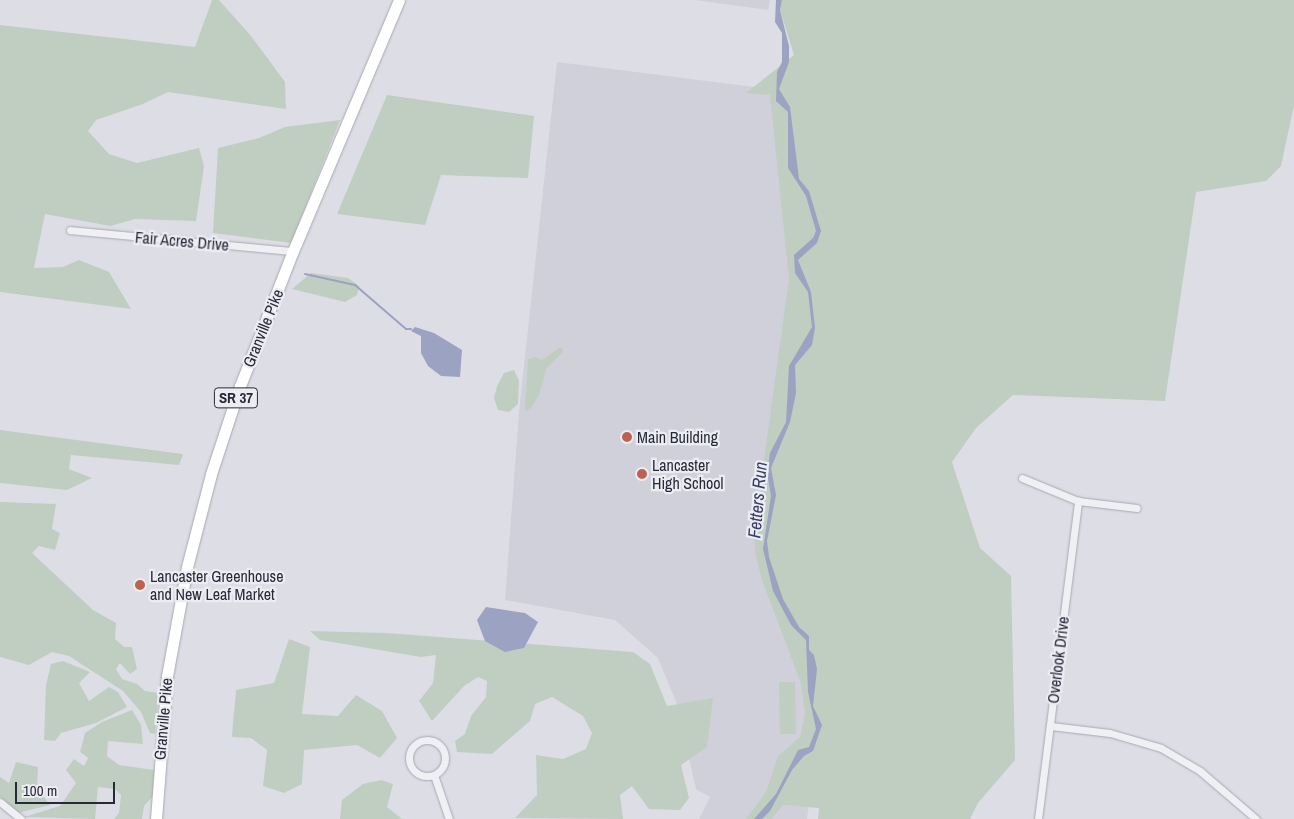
<!DOCTYPE html>
<html>
<head>
<meta charset="utf-8">
<style>
  body { margin:0 }
  #map { position:relative; width:1294px; height:819px; overflow:hidden; background:#dddee5; font-family:"Archivo Narrow",sans-serif }
  div>[style] { position:absolute }
  .built>* { inset:0; background:#cfd0d9 }
  .green>* { inset:0; background:#bfcec0 }
  .water>* { inset:0; background:#9ca2c1 }
  .stream>* { height:2px; margin:-1px; padding:0 1px; transform-origin:1px; border-radius:1px; background:#9ca2c1 }
  .roads { filter:drop-shadow(0 0 1px #a7a8b1) drop-shadow(0 0 1px #a7a8b1) }
  .minor>* { height:7px; margin:-3.5px; padding:0 3.5px; transform-origin:3.5px; border-radius:3.5px; background:#efeff4 }
  .minor>.ring { margin:-3.5px; padding:0; box-sizing:content-box; background:none; border:7px solid #efeff4; border-radius:50% }
  .trunk>* { height:11px; margin:-5.5px; padding:0 5.5px; transform-origin:5.5px; border-radius:5.5px; background:#fff }
  .dots>* { width:14px; height:14px; translate:-50% -50%; box-sizing:border-box; border:2px solid #ecedf3; border-radius:50% }
  span { translate:-50% -50%; white-space:nowrap; text-align:center; line-height:1.15; -webkit-text-stroke:4.5px #ecedf3; paint-order:stroke }
  .shield-label span { padding:1px 4px; background:#ecedf3; border:1px solid; border-radius:4px; -webkit-text-stroke-width:0 }
  .shield-label { font-size:15px; color:#282939; font-weight:700 }
  .street-label { font-size:16px; color:#282939 }
  .poi-label { font-size:16px; color:#282939 }
  .left { translate:0 -50%; text-align:left }
  .water-label { font-size:18px; color:#383e68; font-style:italic }
  .scale { position:absolute; left:15px; top:782px; width:100px; height:22px; box-sizing:border-box; border:2px solid #282939; border-top:0; padding-left:6px; font-size:15px; line-height:18px; white-space:nowrap; color:#282939; -webkit-text-stroke:4px #ecedf3; paint-order:stroke }
</style>
</head>
<body>
<div id="map">
  <div class="built">
    <i style="clip-path:polygon(695px 0,770px 0,768px 10px)"></i>
    <i style="clip-path:polygon(557px 62px,777px 90px,820px 726px,807px 819px,699px 819px,710px 797px,696px 789px,677px 704px,658px 658px,615px 620px,505px 600px,519px 412px)"></i>
  </div>
  <div class="green">
    <i style="clip-path:polygon(212px 0,219px 0,251px 36px,285px 82px,286px 109px,168px 92px,143px 104px,96px 120px,88px 131px,109px 154px,137px 163px,199px 148px,204px 166px,196px 221px,135px 219px,110px 226px,45px 214px,34px 268px,63px 267px,79px 260px,109px 272px,131px 309px,0 292px,0 25px,195px 47px)"></i>
    <i style="clip-path:polygon(782px 0,1294px 0,1294px 105px,1281px 166px,1266px 181px,1196px 192px,1165px 401px,1013px 395px,976px 428px,952px 462px,980px 548px,1011px 576px,1015px 760px,978px 803px,970px 819px,818px 819px,819px 808px,783px 805px,771px 819px,746px 819px,766px 792px,778px 756px,800px 737px,805px 714px,801px 683px,762px 580px,755px 552px,754px 521px,765px 482px,763px 467px,789px 279px,770px 95px,746px 93px,794px 55px,780px 10px)"></i>
    <i style="clip-path:polygon(387px 95px,534px 116px,528px 178px,441px 175px,425px 225px,337px 214px)"></i>
    <i style="clip-path:polygon(340px 120px,291px 243px,213px 233px,218px 148px,259px 138px,285px 127px)"></i>
    <i style="clip-path:polygon(311px 273px,348px 278px,359px 286px,357px 295px,345px 302px,292px 289px)"></i>
    <i style="clip-path:polygon(559px 348px,562px 348px,563px 352px,546px 369px,539px 395px,531px 408px,525px 411px,528px 359px,536px 357px,542px 360px)"></i>
    <i style="clip-path:polygon(514px 370px,519px 381px,518px 404px,509px 412px,498px 410px,494px 398px,497px 386px,504px 373px)"></i>
    <i style="clip-path:polygon(0 430px,183px 454px,179px 465px,71px 455px,69px 469px,92px 478px,67px 490px,0 483px)"></i>
    <i style="clip-path:polygon(0 502px,56px 504px,52px 529px,60px 533px,55px 550px,39px 546px,32px 553px,93px 610px,116px 623px,115px 639px,124px 647px,132px 647px,137px 669px,130px 674px,120px 663px,116px 669px,122px 679px,137px 684px,145px 691px,159px 693px,155px 734px,150px 733px,141px 712px,123px 691px,69px 656px,52px 652px,29px 665px,0 657px)"></i>
    <i style="clip-path:polygon(310px 631px,387px 633px,633px 652px,650px 664px,667px 706px,713px 698px,707px 747px,681px 765px,689px 798px,680px 810px,649px 809px,632px 786px,620px 795px,623px 819px,515px 818px,537px 795px,536px 755px,563px 759px,586px 749px,592px 733px,583px 716px,552px 697px,535px 704px,530px 721px,492px 754px,457px 752px,455px 741px,465px 734px,471px 716px,486px 697px,487px 681px,478px 677px,464px 686px,432px 721px,419px 701px,433px 683px,436px 655px,421px 657px,320px 640px)"></i>
    <i style="clip-path:polygon(289px 639px,310px 647px,302px 714px,338px 716px,356px 695px,382px 711px,397px 738px,380px 758px,357px 745px,304px 750px,302px 784px,284px 793px,263px 786px,267px 750px,251px 738px,232px 737px,233px 723px,236px 690px,274px 683px)"></i>
    <i style="clip-path:polygon(63px 661px,90px 672px,79px 683px,89px 701px,109px 687px,118px 692px,127px 707px,96px 723px,61px 733px,55px 741px,44px 740px,46px 685px,51px 664px)"></i>
    <i style="clip-path:polygon(779px 682px,795px 682px,796px 734px,780px 734px)"></i>
    <i style="clip-path:polygon(132px 710px,141px 725px,143px 744px,108px 741px,107px 756px,119px 765px,154px 770px,153px 796px,144px 806px,142px 819px,114px 819px,119px 813px,121px 795px,115px 789px,98px 787px,95px 819px,24px 817px,60px 806px,76px 783px,66px 770px,74px 759px,84px 766px,88px 758px,80px 752px,85px 733px,102px 722px)"></i>
    <i style="clip-path:polygon(16px 762px,38px 767px,37px 788px,50px 805px,18px 813px,0 797px,0 777px,9px 783px)"></i>
    <i style="clip-path:polygon(381px 780px,393px 784px,387px 807px,402px 819px,340px 819px,342px 800px,363px 784px)"></i>
  </div>
  <div class="water">
    <i style="clip-path:polygon(776px 0,782px 0,780px 10px,789px 46px,789px 62px,779px 89px,790px 107px,799px 179px,809px 191px,821px 231px,817px 243px,798px 260px,811px 292px,815px 328px,812px 345px,795px 365px,796px 393px,790px 422px,771px 468px,776px 495px,767px 541px,769px 557px,783px 599px,799px 627px,809px 636px,809px 650px,814px 655px,817px 669px,813px 706px,822px 725px,813px 751px,804px 756px,792px 770px,770px 811px,762px 819px,754px 819px,776px 794px,798px 750px,809px 747px,816px 729px,808px 692px,806px 640px,791px 625px,773px 591px,763px 549px,771px 496px,767px 472px,770px 453px,786px 422px,789px 366px,812px 327px,808px 292px,795px 273px,794px 255px,813px 238px,816px 231px,806px 196px,788px 168px,788px 112px,776px 101px,777px 72px,782px 62px,782px 33px,775px 22px)"></i>
    <i style="clip-path:polygon(415px 327px,434px 333px,462px 350px,460px 377px,441px 376px,428px 366px,421px 353px,421px 336px,411px 331px)"></i>
    <i style="clip-path:polygon(486px 607px,525px 613px,538px 622px,524px 648px,505px 652px,485px 641px,477px 620px)"></i>
  </div>
  <div class="stream">
    <i style="left:305px;top:274px;width:51px;rotate:12.4deg"></i>
    <i style="left:355px;top:285px;width:67px;rotate:40.8deg"></i>
    <i style="left:406px;top:329px;width:5px"></i>
  </div>
  <div class="roads">
    <div class="minor">
      <i style="left:70px;top:230px;width:224px;rotate:5.4deg"></i>
      <i style="left:1022px;top:478px;width:61px;rotate:22.3deg"></i>
      <i style="left:1078px;top:501px;width:59px;rotate:6.8deg"></i>
      <i style="left:1051px;top:726px;width:59px;rotate:6.8deg"></i>
      <i style="left:1110px;top:733px;width:53px;rotate:16.4deg"></i>
      <i style="left:1161px;top:748px;width:45px;rotate:30.5deg"></i>
      <i style="left:1200px;top:771px;width:74px;rotate:40.6deg"></i>
      <i class="ring" style="left:409px;top:740px;width:29px;height:29px"></i>
      <i style="left:434px;top:775px;width:46px;rotate:71.2deg"></i>
      <i style="left:0;top:802px;width:27px;rotate:39deg"></i>
      <i style="left:1038px;top:819px;width:321px;rotate:-82.8deg"></i>
    </div>
    <div class="trunk">
      <i style="left:156px;top:819px;width:143px;rotate:-85.6deg"></i>
      <i style="left:167px;top:676px;width:111px;rotate:-79.6deg"></i>
      <i style="left:187px;top:567px;width:96px;rotate:-75.5deg"></i>
      <i style="left:211px;top:474px;width:93px;rotate:-71.8deg"></i>
      <i style="left:240px;top:386px;width:145px;rotate:-68.6deg"></i>
      <i style="left:293px;top:251px;width:272px;rotate:-67.1deg"></i>
    </div>
  </div>
  <div class="dots">
    <i style="left:627px;top:437px;background:#bc624f"></i>
    <i style="left:642px;top:474px;background:#bc624f"></i>
    <i style="left:140px;top:585px;background:#bc624f"></i>
  </div>
  <div class="shield-label">
    <span style="left:236px;top:398px">SR 37</span>
  </div>
  <div class="street-label">
    <span style="left:182px;top:241px;rotate:5deg">Fair Acres Drive</span>
    <span style="left:263px;top:328px;rotate:-68deg">Granville Pike</span>
    <span style="left:1058px;top:660px;rotate:-83deg">Overlook Drive</span>
    <span style="left:163px;top:719px;rotate:-85deg">Granville Pike</span>
  </div>
  <div class="poi-label">
    <span class="left" style="left:637px;top:437px">Main Building</span>
    <span class="left" style="left:652px;top:474px">Lancaster<br>High School</span>
    <span class="left" style="left:150px;top:585px">Lancaster Greenhouse<br>and New Leaf Market</span>
  </div>
  <div class="water-label">
    <span style="left:758px;top:500px;rotate:-85deg">Fetters Run</span>
  </div>
  <div class="scale">100 m</div>
</div>
</body>
</html>
